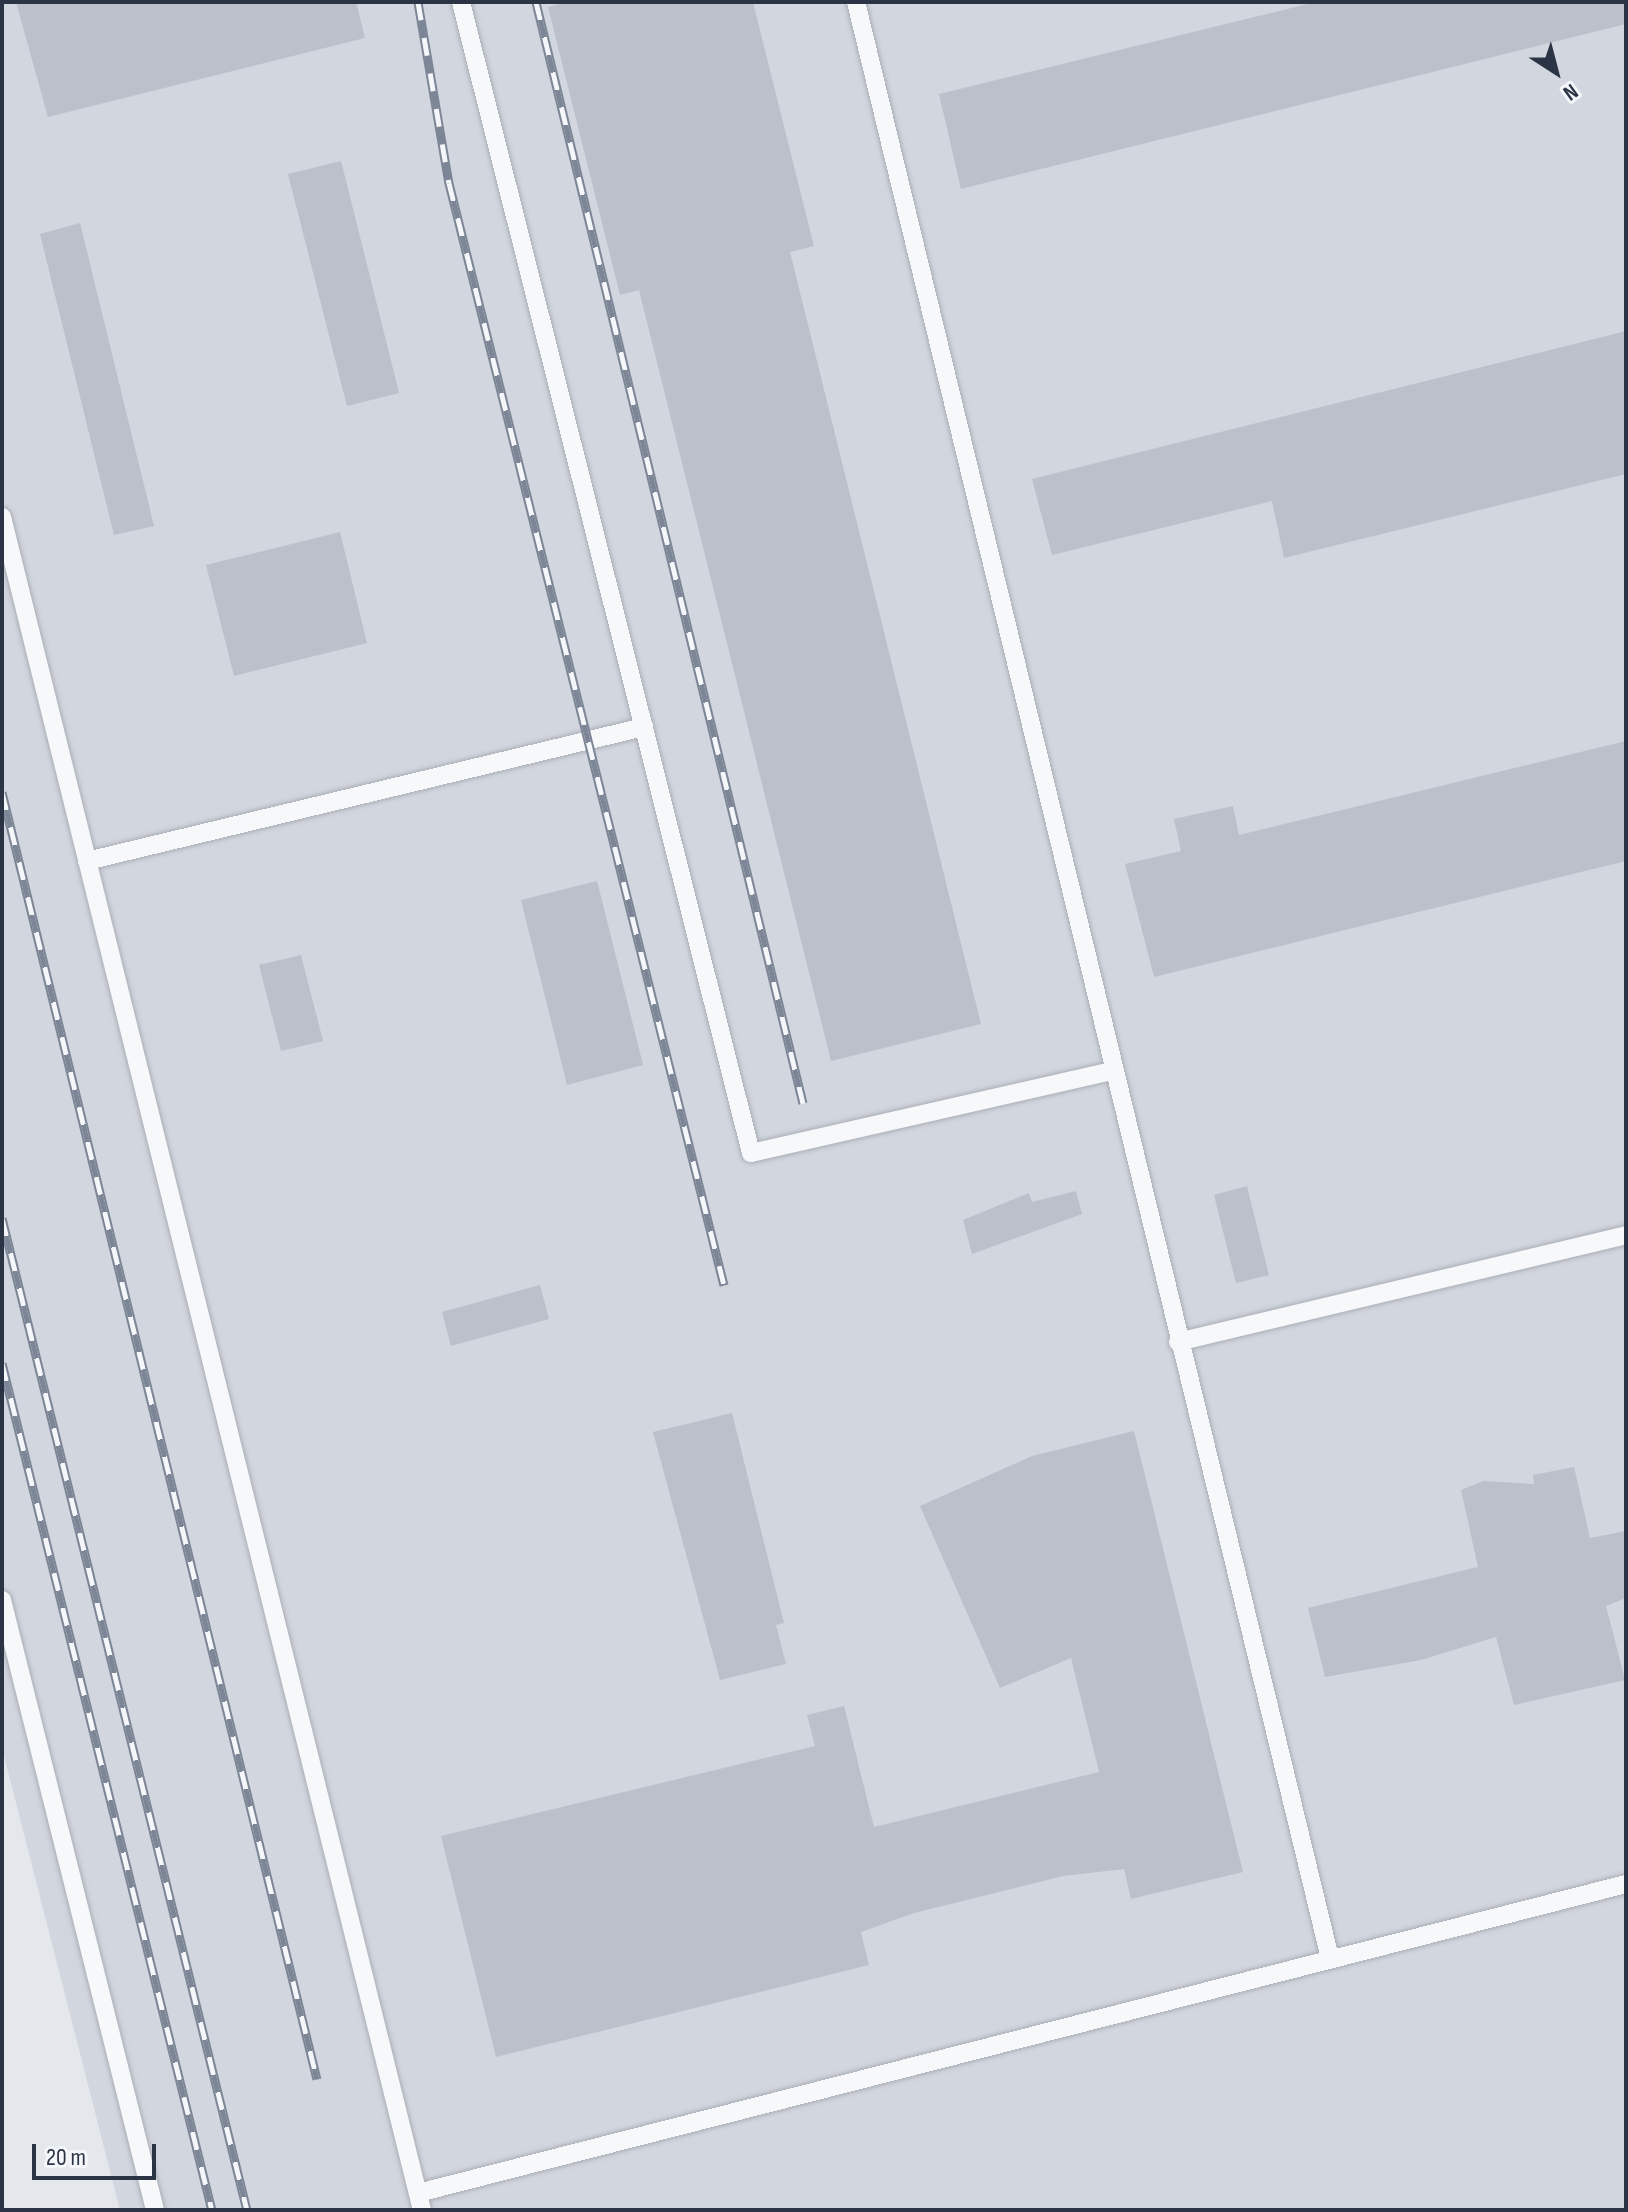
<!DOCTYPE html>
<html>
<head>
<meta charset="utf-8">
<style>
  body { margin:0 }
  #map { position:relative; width:1628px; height:2212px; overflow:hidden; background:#e4e7ec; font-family:"Sofia Sans Condensed",sans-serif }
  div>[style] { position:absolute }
  .built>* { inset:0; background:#d2d6de }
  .building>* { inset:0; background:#bbc0ca }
  .roads { filter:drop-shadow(0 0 2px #a9aeb7) drop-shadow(0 0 2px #a9aeb7) }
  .lane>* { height:18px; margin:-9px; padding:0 9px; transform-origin:9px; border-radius:9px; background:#f7f8fa }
  .rail>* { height:9px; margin-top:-4.5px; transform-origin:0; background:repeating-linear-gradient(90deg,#f4f6f9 0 18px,#7d8696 0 36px); box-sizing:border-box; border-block:2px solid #7d8696 }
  span { translate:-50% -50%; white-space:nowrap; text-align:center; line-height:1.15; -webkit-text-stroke:8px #f4f6f9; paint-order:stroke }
  .frame { position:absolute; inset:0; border:4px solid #2b3445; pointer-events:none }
  .north { position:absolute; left:1516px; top:32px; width:80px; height:80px; -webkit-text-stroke:6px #f4f6f9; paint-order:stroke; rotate:144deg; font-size:22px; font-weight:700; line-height:32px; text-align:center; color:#2b3445 }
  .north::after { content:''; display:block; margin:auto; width:28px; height:36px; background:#2b3445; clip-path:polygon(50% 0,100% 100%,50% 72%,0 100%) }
  .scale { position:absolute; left:32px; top:2144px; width:124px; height:36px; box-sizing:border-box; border:4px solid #2b3445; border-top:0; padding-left:10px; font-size:24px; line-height:28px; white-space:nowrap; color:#2b3445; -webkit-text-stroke:6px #f4f6f9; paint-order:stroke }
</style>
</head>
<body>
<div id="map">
  <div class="built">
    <i style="clip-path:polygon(2px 2px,1626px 2px,1626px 2210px,120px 2210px,2px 1748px)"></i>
  </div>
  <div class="building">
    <i style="clip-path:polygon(16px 2px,356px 2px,365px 38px,48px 117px)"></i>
    <i style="clip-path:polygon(567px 2px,753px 2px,814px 246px,790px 252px,981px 1024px,831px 1061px,639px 290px,620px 295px,548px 7px)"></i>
    <i style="clip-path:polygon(1316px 2px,1626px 2px,1626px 24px,961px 189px,939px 94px)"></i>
    <i style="clip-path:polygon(341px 161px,399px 393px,347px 406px,288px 174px)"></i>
    <i style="clip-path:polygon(80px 223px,154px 526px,114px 535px,40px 234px)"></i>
    <i style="clip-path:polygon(1626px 331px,1626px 474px,1284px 558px,1272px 501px,1052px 555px,1032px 479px)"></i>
    <i style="clip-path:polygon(340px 532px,367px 643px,234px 676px,206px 565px)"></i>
    <i style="clip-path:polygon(1626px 741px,1626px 861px,1154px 977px,1125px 864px,1181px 851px,1174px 819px,1233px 806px,1239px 835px)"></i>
    <i style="clip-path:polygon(597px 881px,643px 1065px,567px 1085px,521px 900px)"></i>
    <i style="clip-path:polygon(301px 955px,323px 1041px,281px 1051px,259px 965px)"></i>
    <i style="clip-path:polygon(1247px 1186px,1269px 1275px,1236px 1283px,1214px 1195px)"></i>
    <i style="clip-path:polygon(1076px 1191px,1082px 1214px,972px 1254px,963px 1220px,1029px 1193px,1032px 1202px)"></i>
    <i style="clip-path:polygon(540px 1285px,549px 1319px,451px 1346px,442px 1312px)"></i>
    <i style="clip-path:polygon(732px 1413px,784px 1623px,776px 1625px,786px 1664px,720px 1680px,653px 1432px)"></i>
    <i style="clip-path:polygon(1134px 1431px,1243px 1872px,1131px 1899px,1124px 1869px,1063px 1876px,914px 1913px,861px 1932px,869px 1965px,496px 2057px,441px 1836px,815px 1746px,807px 1715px,844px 1706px,874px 1827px,1099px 1772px,1071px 1658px,1000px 1688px,920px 1506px,1032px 1456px)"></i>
    <i style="clip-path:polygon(1574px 1467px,1590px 1538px,1626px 1531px,1626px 1598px,1606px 1606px,1625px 1680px,1514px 1705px,1496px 1637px,1421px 1660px,1325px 1677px,1308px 1608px,1478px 1567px,1461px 1490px,1483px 1481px,1534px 1484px,1533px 1475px)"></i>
  </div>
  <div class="roads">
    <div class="lane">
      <i style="left:461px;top:2px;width:1187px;rotate:75.86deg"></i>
      <i style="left:751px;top:1153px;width:369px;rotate:-12.8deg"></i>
      <i style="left:856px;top:2px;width:2014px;rotate:76.38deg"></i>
      <i style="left:2px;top:517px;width:1744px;rotate:76.07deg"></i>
      <i style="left:87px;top:861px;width:573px;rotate:-13.53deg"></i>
      <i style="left:1178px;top:1342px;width:461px;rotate:-13.4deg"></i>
      <i style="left:2px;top:1600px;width:629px;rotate:75.92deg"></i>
      <i style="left:418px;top:2193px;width:1247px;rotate:-14.35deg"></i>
    </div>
  </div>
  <div class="rail">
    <i style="left:418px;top:2px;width:184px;rotate:80.3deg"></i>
    <i style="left:449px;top:183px;width:1136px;rotate:75.99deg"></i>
    <i style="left:536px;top:2px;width:1133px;rotate:76.37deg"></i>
    <i style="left:2px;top:792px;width:1325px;rotate:76.25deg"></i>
    <i style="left:2px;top:1218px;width:1022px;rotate:76.13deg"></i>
    <i style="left:2px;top:1363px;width:873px;rotate:76.08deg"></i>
  </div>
  <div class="frame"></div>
  <div class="north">N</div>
  <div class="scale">20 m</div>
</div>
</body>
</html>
